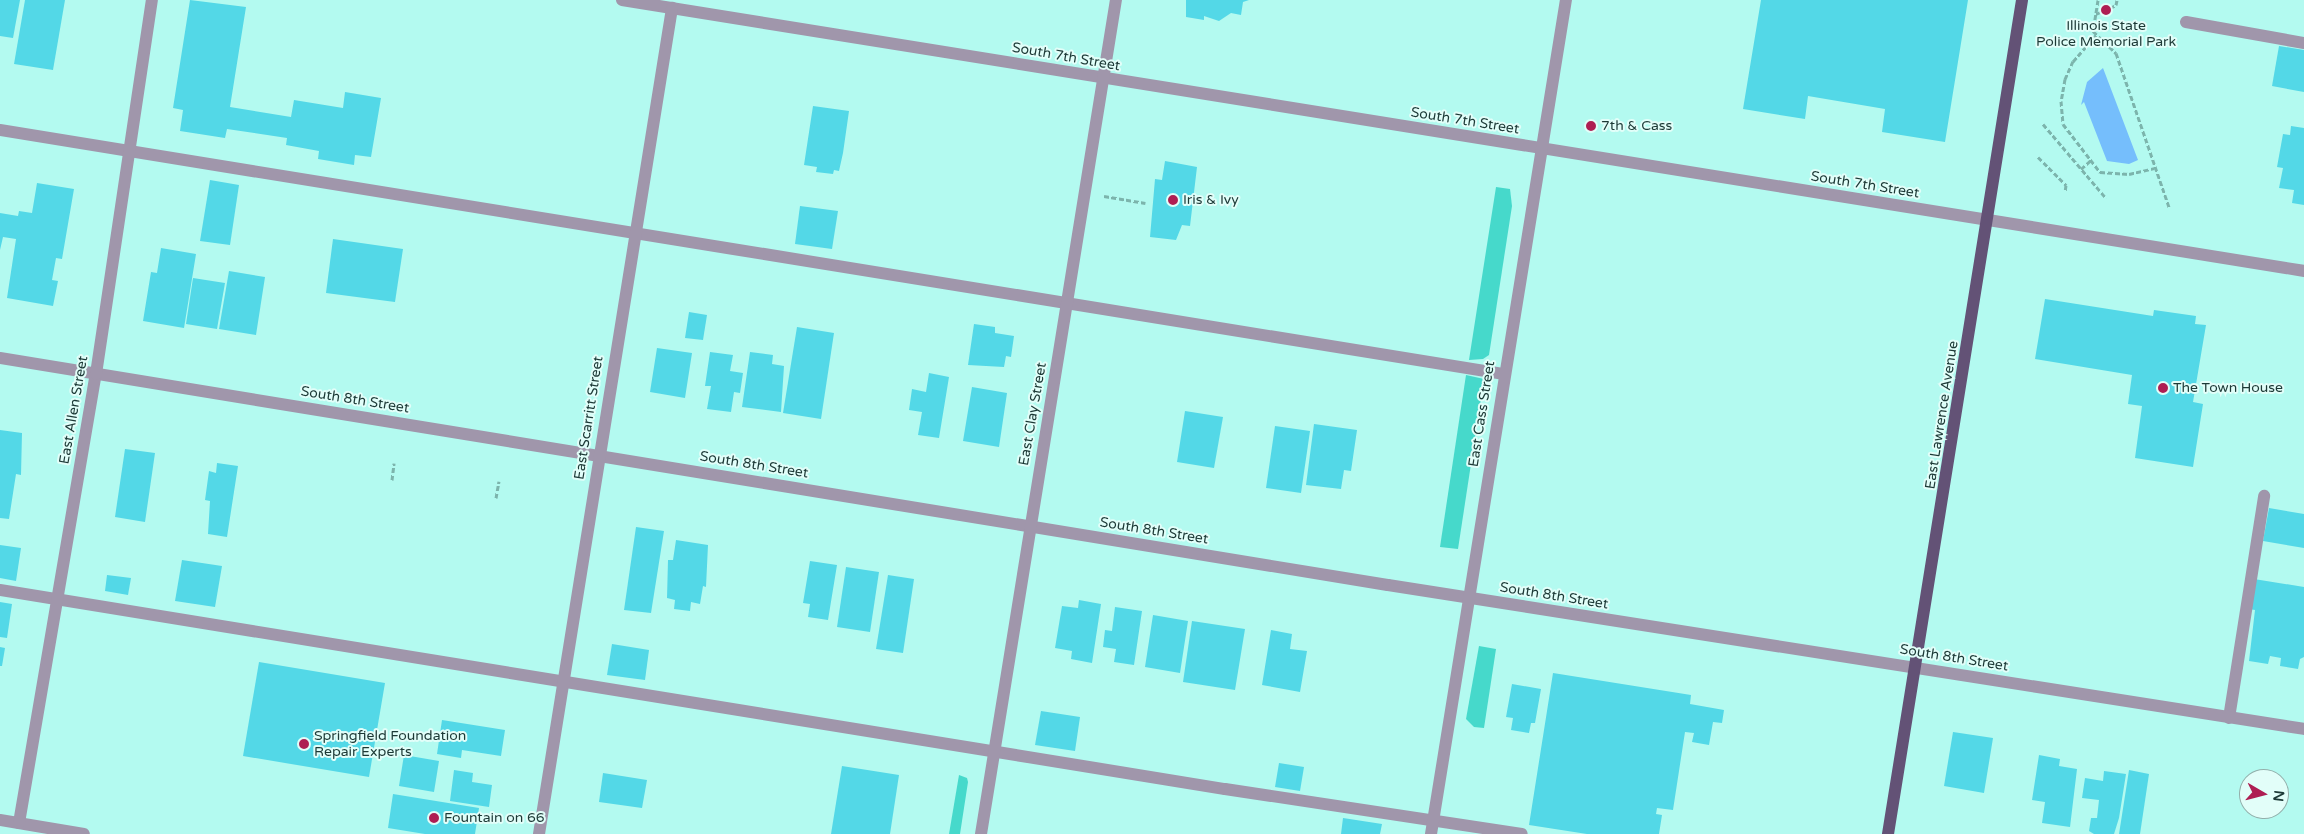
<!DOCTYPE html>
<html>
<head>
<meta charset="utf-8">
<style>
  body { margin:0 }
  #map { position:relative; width:2304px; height:834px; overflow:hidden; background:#b3faf0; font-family:"Varela Round",sans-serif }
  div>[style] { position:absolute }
  .green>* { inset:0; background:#46d9cb }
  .water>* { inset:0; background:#75befc }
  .building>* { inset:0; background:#53d8e7 }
  .path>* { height:3px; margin-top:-1.5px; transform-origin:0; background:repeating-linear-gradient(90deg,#7cb4ac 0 5px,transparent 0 7.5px) }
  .service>* { height:12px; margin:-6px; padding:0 6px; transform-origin:6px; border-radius:6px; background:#a096ab }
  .minor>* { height:12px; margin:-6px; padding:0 6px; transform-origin:6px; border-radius:6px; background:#a096ab }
  .primary>* { height:12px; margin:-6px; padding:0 6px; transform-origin:6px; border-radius:6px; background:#635276 }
  .dots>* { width:14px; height:14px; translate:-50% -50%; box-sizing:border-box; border:2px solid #e2fef9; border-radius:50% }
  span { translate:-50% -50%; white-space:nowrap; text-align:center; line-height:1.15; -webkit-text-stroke:4px #e2fef9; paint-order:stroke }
  .poi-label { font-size:14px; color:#1c3936 }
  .left { translate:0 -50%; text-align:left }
  .street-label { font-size:14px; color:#1c3936 }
  .north { position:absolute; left:2239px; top:769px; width:50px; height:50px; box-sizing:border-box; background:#e2fef9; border:1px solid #93afab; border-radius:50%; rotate:98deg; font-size:14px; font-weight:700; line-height:20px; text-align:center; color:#1c3936 }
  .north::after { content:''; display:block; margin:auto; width:18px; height:22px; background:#ae1e53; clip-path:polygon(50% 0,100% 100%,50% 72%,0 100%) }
</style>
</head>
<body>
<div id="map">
  <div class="green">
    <i style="clip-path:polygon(1496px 187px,1510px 189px,1512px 206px,1489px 355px,1483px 359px,1469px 360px)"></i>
    <i style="clip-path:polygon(1466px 375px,1484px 379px,1458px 549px,1440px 547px)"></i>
    <i style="clip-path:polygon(1479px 646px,1496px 649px,1484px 728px,1474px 727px,1466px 719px)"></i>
    <i style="clip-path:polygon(959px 775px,967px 778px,968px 782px,960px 834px,949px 834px)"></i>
  </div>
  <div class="water">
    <i style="clip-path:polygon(2103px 68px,2138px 160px,2129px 164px,2107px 161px,2084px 102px,2081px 105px,2087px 82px)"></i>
  </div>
  <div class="building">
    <i style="clip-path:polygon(0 0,20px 0,13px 38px,0 36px)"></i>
    <i style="clip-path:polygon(25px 0,65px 0,53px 70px,14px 64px)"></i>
    <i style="clip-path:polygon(190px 0,246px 7px,230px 107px,291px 117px,294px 100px,343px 108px,345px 92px,381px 98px,371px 157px,355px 155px,354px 165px,318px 159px,319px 151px,286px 145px,287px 138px,227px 129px,225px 138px,180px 131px,183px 110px,173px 108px)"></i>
    <i style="clip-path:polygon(1186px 0,1249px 0,1243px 2px,1241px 15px,1231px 13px,1219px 21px,1204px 16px,1204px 20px,1186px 17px)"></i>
    <i style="clip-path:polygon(1761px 0,1968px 0,1945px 142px,1882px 132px,1885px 109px,1808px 96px,1805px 119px,1743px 109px)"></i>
    <i style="clip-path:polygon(2279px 46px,2304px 50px,2304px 92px,2272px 86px)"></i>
    <i style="clip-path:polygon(813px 106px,849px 111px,843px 153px,839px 171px,834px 170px,833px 174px,816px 172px,817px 167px,804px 165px)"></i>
    <i style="clip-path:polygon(2291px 126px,2304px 128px,2304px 205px,2292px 203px,2294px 190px,2279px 188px,2283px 168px,2277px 167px,2283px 134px,2290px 135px)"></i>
    <i style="clip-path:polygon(1165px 161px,1197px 167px,1190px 226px,1182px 225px,1176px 240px,1150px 237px,1155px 179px,1162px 180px)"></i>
    <i style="clip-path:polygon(210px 180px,239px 185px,230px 245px,200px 241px)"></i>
    <i style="clip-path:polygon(37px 183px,74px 189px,62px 259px,56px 258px,52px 280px,58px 281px,53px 306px,7px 298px,16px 239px,3px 237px,0 250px,0 213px,18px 216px,19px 211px,32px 213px)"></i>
    <i style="clip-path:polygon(800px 206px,838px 211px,832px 249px,795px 244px)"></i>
    <i style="clip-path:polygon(333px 239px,403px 249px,395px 302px,326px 293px)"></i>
    <i style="clip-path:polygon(161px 248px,196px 254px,184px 328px,143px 321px,151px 272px,157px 273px)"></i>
    <i style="clip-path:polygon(229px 271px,265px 277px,256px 335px,219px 329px)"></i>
    <i style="clip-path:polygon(193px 278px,225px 283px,217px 329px,186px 324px)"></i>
    <i style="clip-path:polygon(2045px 299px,2153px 316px,2154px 310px,2196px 316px,2195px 324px,2206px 325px,2193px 402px,2203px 404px,2193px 467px,2135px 458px,2142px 406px,2128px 404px,2132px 375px,2035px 359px)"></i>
    <i style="clip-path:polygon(689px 312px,707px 315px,703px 340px,685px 338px)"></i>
    <i style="clip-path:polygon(974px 324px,995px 327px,995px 333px,1014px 336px,1011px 357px,1006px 356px,1004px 367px,968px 365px)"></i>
    <i style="clip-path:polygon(797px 327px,834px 333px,821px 419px,783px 413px)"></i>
    <i style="clip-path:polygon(657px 348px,692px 353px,685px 398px,650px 392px)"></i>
    <i style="clip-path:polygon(710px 352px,733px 355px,730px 371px,743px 373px,740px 393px,734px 392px,731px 412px,707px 409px,711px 386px,705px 386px)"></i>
    <i style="clip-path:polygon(750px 352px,773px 355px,772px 364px,784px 366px,781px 412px,742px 407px)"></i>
    <i style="clip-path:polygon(929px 373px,949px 377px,939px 438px,918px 435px,922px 412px,909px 410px,912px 389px,926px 392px)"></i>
    <i style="clip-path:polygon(972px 387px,1007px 393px,999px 447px,963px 441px)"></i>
    <i style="clip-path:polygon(1185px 411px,1223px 417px,1214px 468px,1177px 462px)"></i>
    <i style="clip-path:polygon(1314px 424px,1357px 430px,1351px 471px,1344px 470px,1341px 489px,1306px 485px)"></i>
    <i style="clip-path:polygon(1275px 426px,1310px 431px,1301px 493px,1266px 488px)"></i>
    <i style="clip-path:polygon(0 430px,22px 433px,21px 475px,16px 474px,9px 519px,0 518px)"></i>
    <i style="clip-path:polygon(125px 449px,155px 453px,145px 522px,115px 517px)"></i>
    <i style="clip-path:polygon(217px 463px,238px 466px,227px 537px,208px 534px,210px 501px,205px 500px,209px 471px,216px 473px)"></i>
    <i style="clip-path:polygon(2269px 508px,2304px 514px,2304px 548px,2263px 541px)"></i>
    <i style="clip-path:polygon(636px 527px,664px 531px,651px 613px,624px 610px)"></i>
    <i style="clip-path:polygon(676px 540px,708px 545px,706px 587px,703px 586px,700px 604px,691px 602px,690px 611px,674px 609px,675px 600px,667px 598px,668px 560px,673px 560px)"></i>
    <i style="clip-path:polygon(0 545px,21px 548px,16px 581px,0 578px)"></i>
    <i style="clip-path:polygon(182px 560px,222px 566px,215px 607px,175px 601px)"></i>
    <i style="clip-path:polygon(810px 561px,837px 565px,828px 620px,808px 617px,810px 604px,803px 603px)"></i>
    <i style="clip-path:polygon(846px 567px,879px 572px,870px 632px,837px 627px)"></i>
    <i style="clip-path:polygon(107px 575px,131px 578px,128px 595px,105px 591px)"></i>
    <i style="clip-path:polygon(888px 575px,914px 579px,903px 653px,876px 649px)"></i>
    <i style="clip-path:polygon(2254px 579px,2304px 587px,2304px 657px,2300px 659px,2298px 669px,2280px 666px,2281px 658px,2270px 656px,2268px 664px,2249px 661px,2255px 610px,2249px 609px)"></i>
    <i style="clip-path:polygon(1079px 600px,1101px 604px,1092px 663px,1071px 659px,1072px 651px,1055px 648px,1062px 606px,1078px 608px)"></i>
    <i style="clip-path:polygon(0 602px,12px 604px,7px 638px,0 637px)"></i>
    <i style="clip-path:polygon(1115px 607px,1142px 611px,1134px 665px,1114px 662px,1116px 649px,1103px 647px,1105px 630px,1112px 631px)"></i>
    <i style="clip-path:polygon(1153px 615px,1188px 621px,1180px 673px,1145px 667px)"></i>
    <i style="clip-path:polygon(1192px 621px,1245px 629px,1235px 690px,1183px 682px)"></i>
    <i style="clip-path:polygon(1271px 630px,1292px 634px,1290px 649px,1307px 651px,1300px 692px,1262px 685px)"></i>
    <i style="clip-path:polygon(612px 644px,649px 650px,645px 680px,607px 675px)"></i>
    <i style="clip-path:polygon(0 647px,5px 648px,2px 666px,0 666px)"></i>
    <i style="clip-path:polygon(259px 662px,385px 683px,369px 777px,243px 756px)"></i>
    <i style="clip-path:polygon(1553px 673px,1691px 695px,1690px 704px,1724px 710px,1722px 723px,1713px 722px,1709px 745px,1692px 742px,1694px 733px,1685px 732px,1673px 810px,1657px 808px,1656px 814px,1662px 815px,1659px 834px,1587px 834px,1529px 825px)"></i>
    <i style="clip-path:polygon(1512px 684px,1541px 689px,1535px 723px,1531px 723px,1529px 733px,1511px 730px,1513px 718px,1506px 717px)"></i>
    <i style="clip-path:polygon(1041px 711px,1080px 717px,1075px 751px,1035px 745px)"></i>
    <i style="clip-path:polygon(442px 720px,505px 730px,501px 756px,462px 750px,461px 758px,437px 754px)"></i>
    <i style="clip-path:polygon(1953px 732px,1993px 738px,1984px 793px,1944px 786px)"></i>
    <i style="clip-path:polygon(404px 755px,439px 761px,434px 792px,399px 786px)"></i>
    <i style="clip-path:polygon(2039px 755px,2060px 759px,2059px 766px,2077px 769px,2070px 827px,2042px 823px,2045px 802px,2032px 800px)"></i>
    <i style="clip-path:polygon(1279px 763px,1304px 767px,1300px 791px,1275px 787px)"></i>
    <i style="clip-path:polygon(842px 766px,899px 775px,890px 834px,831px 834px)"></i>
    <i style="clip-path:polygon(454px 770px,473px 773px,472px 782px,492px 785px,489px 807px,450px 801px)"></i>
    <i style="clip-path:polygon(2129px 770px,2149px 774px,2140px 834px,2119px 834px)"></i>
    <i style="clip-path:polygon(2104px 771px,2126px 774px,2119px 818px,2114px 834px,2094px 834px,2089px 831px,2091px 818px,2097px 818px,2099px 800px,2082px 798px,2085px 778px,2103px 781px)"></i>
    <i style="clip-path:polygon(603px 773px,647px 780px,642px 808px,599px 802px)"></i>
    <i style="clip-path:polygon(393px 794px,479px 808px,475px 834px,425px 834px,388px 828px)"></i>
    <i style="clip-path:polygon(1343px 818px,1382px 824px,1380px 834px,1341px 834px)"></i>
  </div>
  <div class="path">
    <i style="left:2098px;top:0;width:31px;rotate:99deg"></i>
    <i style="left:2093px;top:31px;width:32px;rotate:44deg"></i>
    <i style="left:2116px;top:53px;width:163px;rotate:71deg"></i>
    <i style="left:2096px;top:14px;width:22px;rotate:-24deg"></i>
    <i style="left:2116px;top:5px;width:5px;rotate:-79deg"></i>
    <i style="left:2096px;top:35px;width:35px;rotate:131deg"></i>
    <i style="left:2073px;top:61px;width:20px;rotate:114deg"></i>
    <i style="left:2065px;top:79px;width:22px;rotate:100deg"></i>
    <i style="left:2061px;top:101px;width:23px;rotate:85deg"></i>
    <i style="left:2063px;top:124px;width:61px;rotate:52.4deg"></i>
    <i style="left:2100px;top:172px;width:29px;rotate:4deg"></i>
    <i style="left:2129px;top:174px;width:26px;rotate:-13deg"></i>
    <i style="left:2043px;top:124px;width:97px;rotate:49.6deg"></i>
    <i style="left:2038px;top:157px;width:40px;rotate:45deg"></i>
    <i style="left:2066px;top:185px;width:7px;rotate:98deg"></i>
    <i style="left:2081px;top:169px;width:13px;rotate:-42deg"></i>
    <i style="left:1104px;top:196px;width:42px;rotate:9.7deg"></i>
    <i style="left:392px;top:480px;width:17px;rotate:-83deg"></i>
    <i style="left:496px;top:498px;width:17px;rotate:-80deg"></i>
  </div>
  <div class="service">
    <i style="left:2186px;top:22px;width:120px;rotate:10.1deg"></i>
    <i style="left:0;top:130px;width:1524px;rotate:9.22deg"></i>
    <i style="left:0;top:590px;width:1241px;rotate:9.23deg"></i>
    <i style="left:1225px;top:789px;width:300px;rotate:8.6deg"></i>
    <i style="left:2229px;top:718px;width:225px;rotate:-81deg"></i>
  </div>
  <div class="minor">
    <i style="left:622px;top:0;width:1704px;rotate:9.15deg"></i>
    <i style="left:0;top:358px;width:1406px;rotate:9.29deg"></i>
    <i style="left:1388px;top:585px;width:927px;rotate:8.93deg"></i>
    <i style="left:0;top:820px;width:85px;rotate:9.5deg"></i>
    <i style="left:19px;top:823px;width:456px;rotate:-80.3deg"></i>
    <i style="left:96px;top:374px;width:378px;rotate:-81.5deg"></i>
    <i style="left:539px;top:834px;width:837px;rotate:-80.85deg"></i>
    <i style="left:981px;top:834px;width:845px;rotate:-80.81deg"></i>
    <i style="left:1431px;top:834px;width:845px;rotate:-80.81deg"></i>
  </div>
  <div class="primary">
    <i style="left:1888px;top:834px;width:845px;rotate:-80.87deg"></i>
  </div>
  <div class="dots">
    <i style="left:2106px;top:10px;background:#ae1e53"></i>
    <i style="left:1591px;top:126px;background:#ae1e53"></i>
    <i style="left:1173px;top:200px;background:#ae1e53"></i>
    <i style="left:2163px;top:388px;background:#ae1e53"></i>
    <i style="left:304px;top:744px;background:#ae1e53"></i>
    <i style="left:434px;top:818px;background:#ae1e53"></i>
  </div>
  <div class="poi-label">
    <span style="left:2106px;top:34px">Illinois State<br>Police Memorial Park</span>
    <span class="left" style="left:1601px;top:126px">7th &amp; Cass</span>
    <span class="left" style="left:1183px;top:200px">Iris &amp; Ivy</span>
    <span class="left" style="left:2173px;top:388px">The Town House</span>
    <span class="left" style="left:314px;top:744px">Springfield Foundation<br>Repair Experts</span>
    <span class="left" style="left:444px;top:818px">Fountain on 66</span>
  </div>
  <div class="street-label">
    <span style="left:1066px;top:57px;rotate:10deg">South 7th Street</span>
    <span style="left:1465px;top:121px;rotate:9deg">South 7th Street</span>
    <span style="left:1865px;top:185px;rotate:9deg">South 7th Street</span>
    <span style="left:355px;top:400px;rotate:9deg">South 8th Street</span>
    <span style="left:74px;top:410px;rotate:-80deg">East Allen Street</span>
    <span style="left:1033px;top:414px;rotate:-80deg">East Clay Street</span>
    <span style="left:1482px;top:414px;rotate:-81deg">East Cass Street</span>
    <span style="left:1942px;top:415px;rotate:-81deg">East Lawrence Avenue</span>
    <span style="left:589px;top:418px;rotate:-81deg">East Scarritt Street</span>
    <span style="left:754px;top:465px;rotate:9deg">South 8th Street</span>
    <span style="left:1154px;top:531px;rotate:9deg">South 8th Street</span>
    <span style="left:1554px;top:596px;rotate:9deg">South 8th Street</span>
    <span style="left:1954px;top:658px;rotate:9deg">South 8th Street</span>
  </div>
  <div class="north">N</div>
</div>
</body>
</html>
